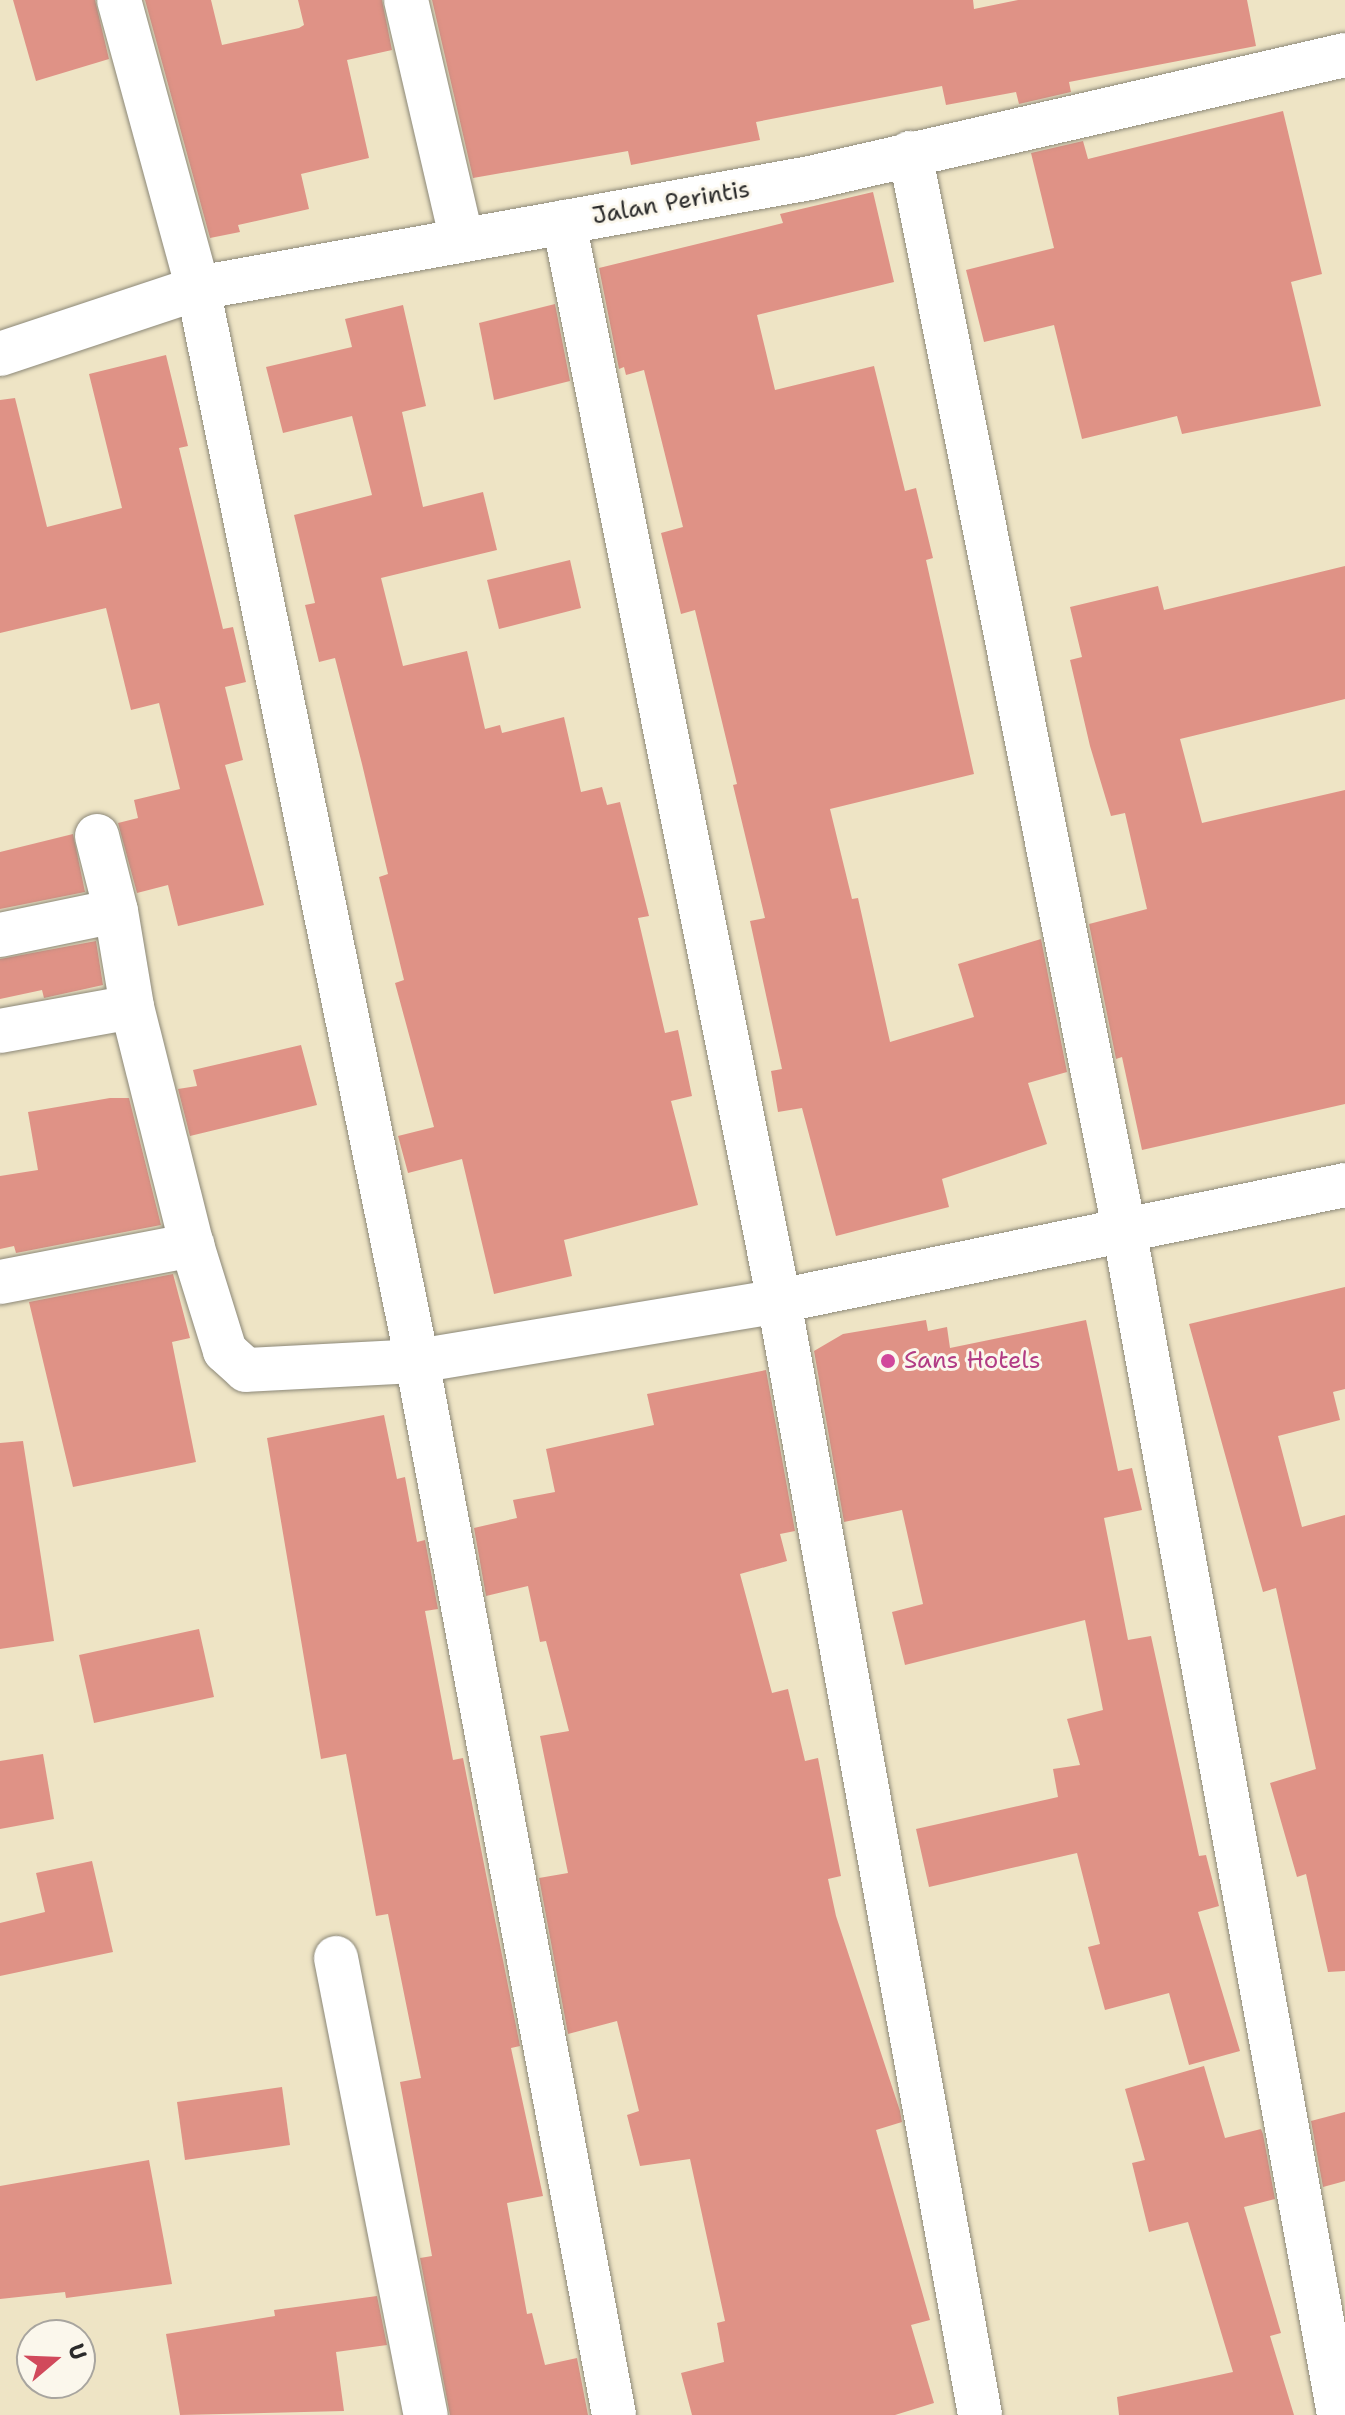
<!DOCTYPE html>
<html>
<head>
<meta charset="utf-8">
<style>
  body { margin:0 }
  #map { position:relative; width:1345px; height:2415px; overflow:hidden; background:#eee4c5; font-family:"Shantell Sans",sans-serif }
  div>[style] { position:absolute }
  .building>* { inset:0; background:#df9286 }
  .roads { filter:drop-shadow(0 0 2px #8c8878) drop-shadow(0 0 2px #8c8878) }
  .minor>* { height:44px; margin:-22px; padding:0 22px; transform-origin:22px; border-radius:22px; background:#fff }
  .dots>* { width:22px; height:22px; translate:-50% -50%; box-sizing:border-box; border:4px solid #fbf7ec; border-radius:50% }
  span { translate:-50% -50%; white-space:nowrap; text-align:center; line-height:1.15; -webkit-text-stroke:6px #fbf7ec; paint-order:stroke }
  .street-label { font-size:24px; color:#2b2b2b }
  .hotel-label { font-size:24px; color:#b23c85 }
  .left { translate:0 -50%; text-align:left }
  .north { position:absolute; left:16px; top:2319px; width:80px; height:80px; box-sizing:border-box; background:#fbf7ec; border:2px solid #a8a59f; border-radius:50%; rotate:71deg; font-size:22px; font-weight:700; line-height:32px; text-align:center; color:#2b2b2b }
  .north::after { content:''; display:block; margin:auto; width:28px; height:36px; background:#d1495b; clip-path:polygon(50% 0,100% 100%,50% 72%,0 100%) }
</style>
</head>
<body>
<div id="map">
  <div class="building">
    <i style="clip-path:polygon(13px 0,95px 0,109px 59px,36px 81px)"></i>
    <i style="clip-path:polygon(145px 0,211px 0,222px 45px,299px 28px,304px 25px,298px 0,382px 0,392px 50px,347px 60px,369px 158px,301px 174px,309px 209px,238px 225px,240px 232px,210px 238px)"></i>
    <i style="clip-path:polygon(432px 0,973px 0,974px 9px,1018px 0,1247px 0,1256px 46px,1069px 82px,1071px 92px,1019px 104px,1016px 92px,946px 105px,942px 86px,756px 122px,760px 140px,631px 165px,628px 151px,473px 178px)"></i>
    <i style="clip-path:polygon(1283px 111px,1322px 274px,1291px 282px,1321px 406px,1182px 434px,1177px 416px,1082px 439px,1054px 325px,984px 342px,966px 270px,1054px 248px,1031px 153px,1083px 141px,1088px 159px)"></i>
    <i style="clip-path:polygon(873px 192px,894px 282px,757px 315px,775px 390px,874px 366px,905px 491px,916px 488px,933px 558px,926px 560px,974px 774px,830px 809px,852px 899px,858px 898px,890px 1042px,974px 1017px,958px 964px,1041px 939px,1067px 1072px,1028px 1083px,1047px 1144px,942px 1179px,949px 1207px,836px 1236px,802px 1108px,778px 1112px,771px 1071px,782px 1069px,750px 921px,765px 918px,733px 785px,737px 784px,695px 610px,681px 614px,661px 533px,683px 527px,644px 370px,626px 375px,624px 367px,619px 369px,599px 268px,783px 223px,780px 214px)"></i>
    <i style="clip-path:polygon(555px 304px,570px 381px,494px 400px,479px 323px)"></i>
    <i style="clip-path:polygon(403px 305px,426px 406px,402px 412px,423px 507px,483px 492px,497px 550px,381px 578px,403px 666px,467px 651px,485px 729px,500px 725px,502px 733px,564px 717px,581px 792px,602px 787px,607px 805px,620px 802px,649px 916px,638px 918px,665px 1033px,678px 1030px,692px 1096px,671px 1101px,698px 1205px,564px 1240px,572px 1276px,494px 1294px,462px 1159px,408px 1173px,398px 1136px,434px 1127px,395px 983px,404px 980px,379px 877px,388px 874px,362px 764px,335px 658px,319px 662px,305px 605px,315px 603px,294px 515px,372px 495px,352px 416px,283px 433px,266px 367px,352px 347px,345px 319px)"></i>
    <i style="clip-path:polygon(166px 355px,188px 446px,179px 448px,223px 629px,233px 627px,246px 682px,225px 687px,243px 760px,225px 765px,264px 905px,178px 926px,168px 885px,137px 893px,118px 823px,138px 818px,134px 800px,180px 789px,159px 703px,131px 710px,106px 608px,0 633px,0 400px,15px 398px,47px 527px,122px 508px,89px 374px)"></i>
    <i style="clip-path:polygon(570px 560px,581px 608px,499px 629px,487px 580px)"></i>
    <i style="clip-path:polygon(1345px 566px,1345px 699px,1180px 739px,1202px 823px,1345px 790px,1345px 1104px,1142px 1150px,1122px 1057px,1116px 1059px,1089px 924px,1147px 909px,1125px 813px,1111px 816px,1090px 746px,1070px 660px,1082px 657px,1070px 607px,1158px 586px,1164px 610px)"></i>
    <i style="clip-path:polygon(73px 834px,85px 892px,0 909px,0 852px)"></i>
    <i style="clip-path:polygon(96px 941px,103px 985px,44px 998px,42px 990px,0 999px,0 959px)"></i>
    <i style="clip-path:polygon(301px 1045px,317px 1105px,190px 1136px,178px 1089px,197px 1086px,193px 1070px)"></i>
    <i style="clip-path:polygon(110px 1098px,129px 1098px,161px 1225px,16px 1253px,14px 1246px,0 1249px,0 1176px,38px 1170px,28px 1112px)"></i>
    <i style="clip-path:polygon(173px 1274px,190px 1338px,172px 1342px,196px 1462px,73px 1487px,29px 1302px)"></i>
    <i style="clip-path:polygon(1345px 1287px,1345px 1389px,1333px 1392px,1340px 1420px,1278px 1436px,1302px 1527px,1345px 1515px,1345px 1971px,1328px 1972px,1306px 1874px,1297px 1877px,1270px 1783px,1316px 1769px,1276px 1588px,1263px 1592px,1189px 1324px)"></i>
    <i style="clip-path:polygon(926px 1320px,928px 1331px,947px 1327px,950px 1348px,1086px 1320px,1118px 1471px,1132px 1468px,1142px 1510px,1104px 1518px,1128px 1640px,1151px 1636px,1199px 1856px,1206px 1855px,1219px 1906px,1198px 1912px,1240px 2051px,1189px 2065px,1169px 1993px,1105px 2010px,1088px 1947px,1100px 1944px,1077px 1853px,929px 1887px,916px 1829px,1058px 1797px,1053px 1769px,1080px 1765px,1067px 1719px,1103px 1710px,1085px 1620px,905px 1665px,892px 1612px,923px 1604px,902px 1510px,844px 1522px,814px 1351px,843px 1334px)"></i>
    <i style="clip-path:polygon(766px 1370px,795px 1531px,780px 1534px,787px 1561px,740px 1574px,772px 1693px,788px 1689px,805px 1761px,818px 1758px,841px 1876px,828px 1879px,836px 1916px,900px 2111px,902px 2122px,876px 2130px,930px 2320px,911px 2325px,934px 2403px,895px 2415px,692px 2415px,681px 2373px,724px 2362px,717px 2323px,725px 2321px,690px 2159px,640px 2166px,627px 2115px,639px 2111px,617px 2021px,568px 2034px,539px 1878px,568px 1873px,540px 1736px,569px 1731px,546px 1641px,540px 1642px,528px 1586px,486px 1596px,474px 1528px,517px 1518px,513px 1500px,555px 1492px,546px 1449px,654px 1425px,647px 1394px)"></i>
    <i style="clip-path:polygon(384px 1415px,397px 1479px,405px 1477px,417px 1542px,425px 1540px,438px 1609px,425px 1611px,453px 1760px,463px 1758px,520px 2046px,511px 2048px,543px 2196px,507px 2203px,527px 2314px,532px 2313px,545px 2365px,577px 2358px,588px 2415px,450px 2415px,420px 2258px,432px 2256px,400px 2082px,421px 2078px,388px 1914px,376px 1916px,346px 1754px,321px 1759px,267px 1438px)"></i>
    <i style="clip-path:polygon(23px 1441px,54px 1641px,0 1649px,0 1443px)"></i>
    <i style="clip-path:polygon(199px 1629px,214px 1697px,94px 1723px,79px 1655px)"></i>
    <i style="clip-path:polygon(43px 1754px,54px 1819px,0 1829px,0 1761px)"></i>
    <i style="clip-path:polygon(92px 1861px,113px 1952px,0 1976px,0 1923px,45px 1912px,36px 1873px)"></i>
    <i style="clip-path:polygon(1204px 2066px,1225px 2138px,1261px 2129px,1263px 2134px,1275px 2199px,1244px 2207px,1281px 2333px,1270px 2336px,1294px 2415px,1119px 2415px,1117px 2397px,1233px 2372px,1188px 2222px,1149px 2232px,1132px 2163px,1145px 2160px,1125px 2089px)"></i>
    <i style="clip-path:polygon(282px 2087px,290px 2145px,185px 2160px,177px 2102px)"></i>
    <i style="clip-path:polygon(1345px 2112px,1345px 2181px,1323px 2187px,1311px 2121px)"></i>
    <i style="clip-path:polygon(149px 2160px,172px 2284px,66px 2298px,65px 2292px,0 2299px,0 2186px)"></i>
    <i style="clip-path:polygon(377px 2296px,387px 2345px,336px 2352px,344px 2411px,180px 2415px,166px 2334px,275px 2316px,274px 2310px)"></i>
  </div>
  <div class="roads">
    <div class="minor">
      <i style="left:119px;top:0;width:299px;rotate:74.7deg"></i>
      <i style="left:198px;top:288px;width:1095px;rotate:78.46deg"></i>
      <i style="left:417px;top:1361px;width:1072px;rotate:79.41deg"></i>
      <i style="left:406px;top:0;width:246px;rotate:76.9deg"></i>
      <i style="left:910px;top:153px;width:1097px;rotate:78.75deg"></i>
      <i style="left:1124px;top:1229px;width:1205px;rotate:79.72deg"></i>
      <i style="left:564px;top:222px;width:1100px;rotate:78.73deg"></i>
      <i style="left:779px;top:1301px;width:1132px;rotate:79.77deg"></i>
      <i style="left:0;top:354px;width:209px;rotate:-18.4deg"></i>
      <i style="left:198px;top:288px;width:622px;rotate:-10.19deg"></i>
      <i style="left:810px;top:178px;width:549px;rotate:-12.95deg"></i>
      <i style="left:97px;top:836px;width:77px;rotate:75.8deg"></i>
      <i style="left:116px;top:911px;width:97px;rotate:80.5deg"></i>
      <i style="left:132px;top:1007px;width:245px;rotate:75.9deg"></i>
      <i style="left:192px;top:1245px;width:111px;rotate:72.7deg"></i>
      <i style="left:225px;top:1351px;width:28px;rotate:42deg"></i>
      <i style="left:246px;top:1370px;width:171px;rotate:-3deg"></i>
      <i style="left:417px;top:1361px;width:367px;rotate:-9.4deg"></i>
      <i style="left:779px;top:1301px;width:578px;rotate:-11.58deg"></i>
      <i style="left:0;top:935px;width:118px;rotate:-11.7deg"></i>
      <i style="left:0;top:1031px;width:134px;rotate:-10.3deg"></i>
      <i style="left:0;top:1282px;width:196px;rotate:-10.9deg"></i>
      <i style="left:336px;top:1958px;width:466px;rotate:78.9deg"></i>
    </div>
  </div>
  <div class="dots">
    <i style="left:888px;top:1361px;background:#d1479c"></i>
  </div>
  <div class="street-label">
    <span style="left:671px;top:203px;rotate:-10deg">Jalan Perintis</span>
  </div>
  <div class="hotel-label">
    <span class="left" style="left:904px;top:1361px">Sans Hotels</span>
  </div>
  <div class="north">U</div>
</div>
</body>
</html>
